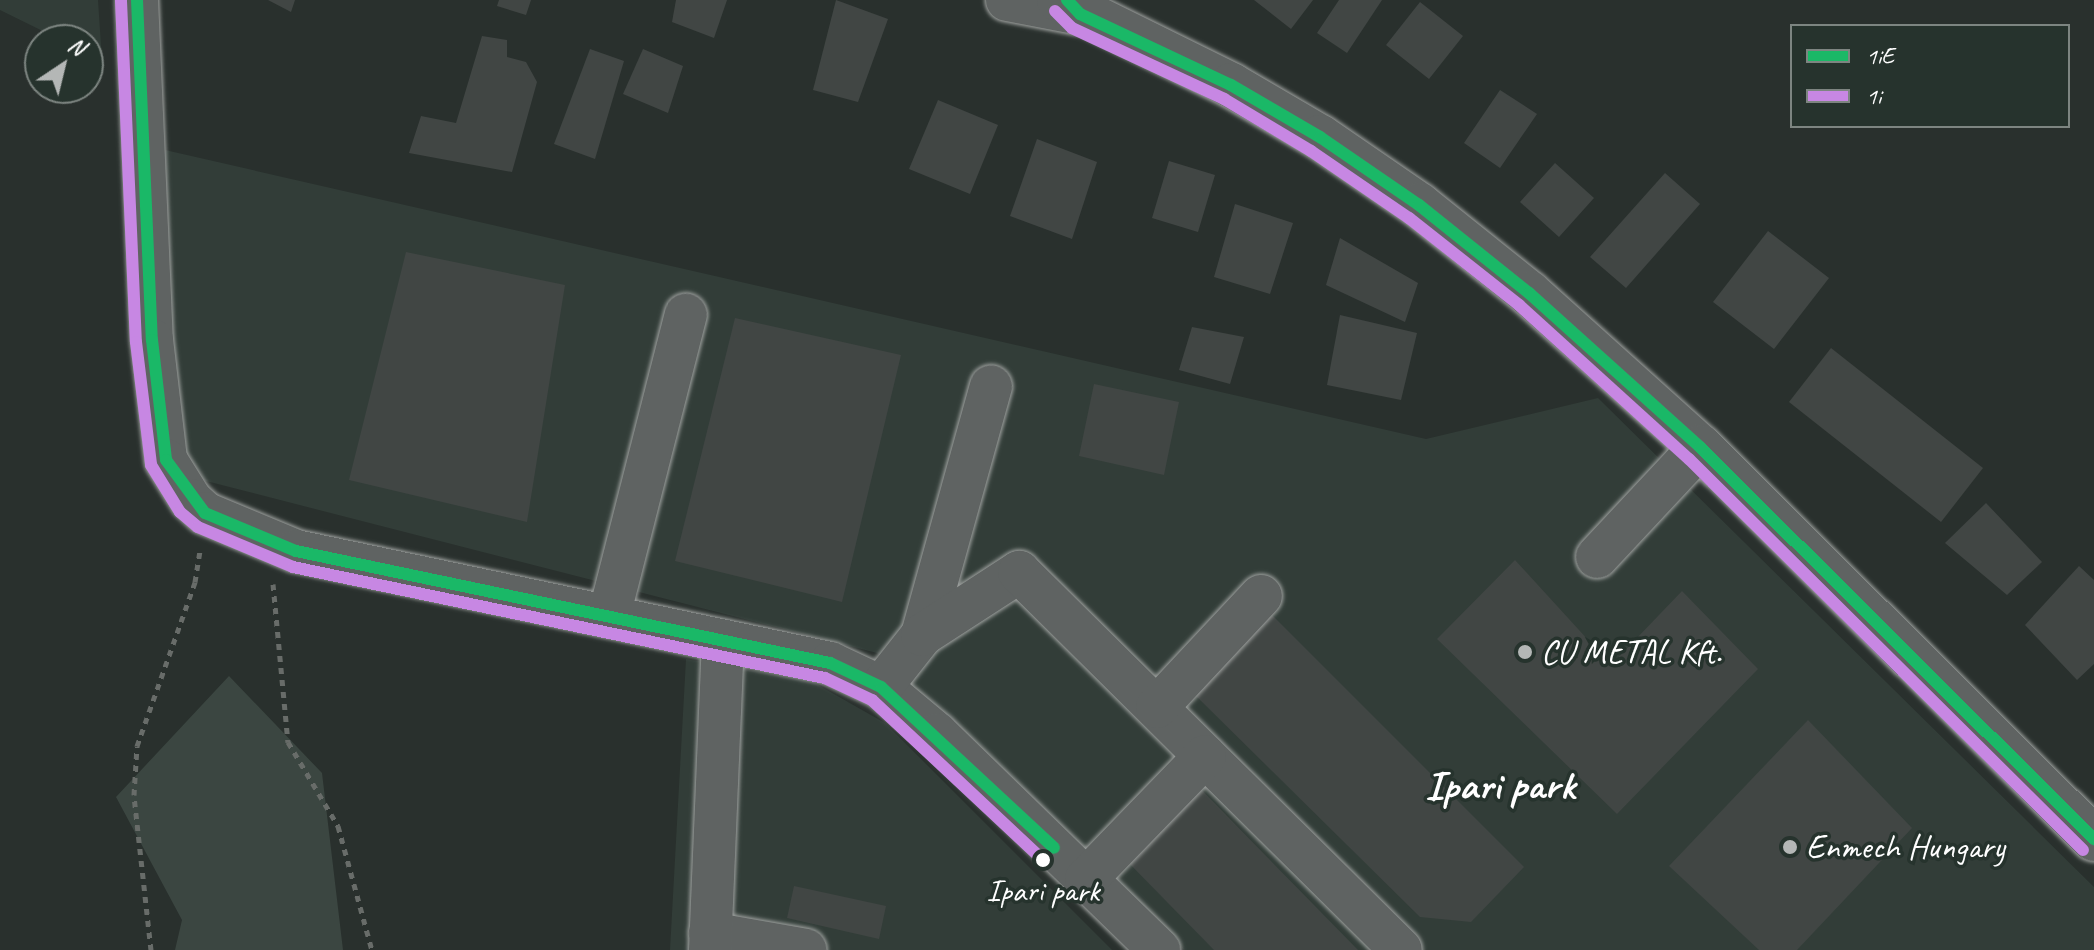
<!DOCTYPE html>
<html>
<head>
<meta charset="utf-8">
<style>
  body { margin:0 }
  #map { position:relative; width:2094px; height:950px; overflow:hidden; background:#29302d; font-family:Caveat,sans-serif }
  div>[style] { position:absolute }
  .built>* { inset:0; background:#323d38 }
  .green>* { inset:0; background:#3b4641 }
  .building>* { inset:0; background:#414644 }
  .path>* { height:5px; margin-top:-2.5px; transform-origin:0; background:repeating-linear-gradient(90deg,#686c69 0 6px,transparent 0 12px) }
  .roads { filter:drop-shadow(0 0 2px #9fa2a0) drop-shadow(0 0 2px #9fa2a0) }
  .minor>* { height:42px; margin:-21px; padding:0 21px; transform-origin:21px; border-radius:21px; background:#5f6362 }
  .major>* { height:44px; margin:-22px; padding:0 22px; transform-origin:22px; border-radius:22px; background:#5f6362 }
  .bus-1>* { height:12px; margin:-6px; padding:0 6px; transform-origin:6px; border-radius:6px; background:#1ab867 }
  .bus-2>* { height:12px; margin:-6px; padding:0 6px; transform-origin:6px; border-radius:6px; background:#c787e3 }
  .dots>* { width:22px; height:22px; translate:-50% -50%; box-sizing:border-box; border:4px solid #26332d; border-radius:50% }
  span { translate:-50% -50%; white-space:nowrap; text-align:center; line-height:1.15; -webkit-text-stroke:7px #26332d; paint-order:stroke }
  .bus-label { font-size:32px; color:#fff }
  .poi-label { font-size:34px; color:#fff }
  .left { translate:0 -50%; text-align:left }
  .district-label { font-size:42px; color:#fff; font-weight:700 }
  .legend { position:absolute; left:1790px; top:24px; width:280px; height:104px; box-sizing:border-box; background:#26332d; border:2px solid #7d8581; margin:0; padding:10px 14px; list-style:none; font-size:24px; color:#fff }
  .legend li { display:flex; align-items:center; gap:16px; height:40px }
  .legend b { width:40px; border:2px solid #7d8581 }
  .north { position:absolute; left:24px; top:24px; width:80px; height:80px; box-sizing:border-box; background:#26332d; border:2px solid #7d8581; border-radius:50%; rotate:35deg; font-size:22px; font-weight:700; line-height:32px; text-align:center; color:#fff }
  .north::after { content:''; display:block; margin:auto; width:28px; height:36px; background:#b4b7b6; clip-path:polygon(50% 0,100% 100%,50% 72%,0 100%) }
</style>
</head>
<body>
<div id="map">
  <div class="built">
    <i style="clip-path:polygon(0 0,98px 0,102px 60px,88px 53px,88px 40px,61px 40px,0 10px)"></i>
    <i style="clip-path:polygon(165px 150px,1426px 439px,1598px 398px,2094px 887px,2094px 950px,1184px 950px,877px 653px,159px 469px)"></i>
    <i style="clip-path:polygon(686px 659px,811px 681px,885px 723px,1112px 950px,670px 950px)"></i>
  </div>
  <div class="green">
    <i style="clip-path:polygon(229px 676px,322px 773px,343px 950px,175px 950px,182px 920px,116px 797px)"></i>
  </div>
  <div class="building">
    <i style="clip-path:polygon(268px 0,295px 0,291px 12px)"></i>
    <i style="clip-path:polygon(499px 0,531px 0,526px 15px,497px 6px)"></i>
    <i style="clip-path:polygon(676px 0,727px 0,714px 38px,672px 22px)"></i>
    <i style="clip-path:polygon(836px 0,888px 19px,858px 102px,813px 90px)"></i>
    <i style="clip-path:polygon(1254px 0,1313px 0,1291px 29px)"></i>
    <i style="clip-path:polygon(1339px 0,1382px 0,1347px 53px,1317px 33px)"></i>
    <i style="clip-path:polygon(1420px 2px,1463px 36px,1429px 79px,1386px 45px)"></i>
    <i style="clip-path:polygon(482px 36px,507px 40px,507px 57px,526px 62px,537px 82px,512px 172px,409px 153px,421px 116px,456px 123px)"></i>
    <i style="clip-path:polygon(590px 49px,624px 61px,595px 159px,554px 144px)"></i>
    <i style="clip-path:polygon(643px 49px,683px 66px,668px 113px,623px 94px)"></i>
    <i style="clip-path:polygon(1500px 90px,1537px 114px,1500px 168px,1464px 143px)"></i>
    <i style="clip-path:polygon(938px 100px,998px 125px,970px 194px,909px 169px)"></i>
    <i style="clip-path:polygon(1037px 139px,1097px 162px,1072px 239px,1010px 216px)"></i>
    <i style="clip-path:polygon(1169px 161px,1215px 175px,1198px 232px,1152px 218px)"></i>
    <i style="clip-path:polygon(1555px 163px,1594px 198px,1559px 237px,1520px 202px)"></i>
    <i style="clip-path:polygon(1665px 173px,1700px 204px,1626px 288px,1590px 257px)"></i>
    <i style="clip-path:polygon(1235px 204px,1293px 223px,1270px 294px,1214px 277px)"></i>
    <i style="clip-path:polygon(1768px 231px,1829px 278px,1774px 349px,1713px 302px)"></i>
    <i style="clip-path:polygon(1340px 238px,1418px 283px,1405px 322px,1326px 285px)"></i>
    <i style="clip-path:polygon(406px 252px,565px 285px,527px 522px,349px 480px)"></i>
    <i style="clip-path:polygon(1340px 315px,1417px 333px,1401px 400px,1327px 385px)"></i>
    <i style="clip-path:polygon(735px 318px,901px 355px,842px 602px,675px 561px)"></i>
    <i style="clip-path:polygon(1192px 327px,1244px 337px,1230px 384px,1179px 370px)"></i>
    <i style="clip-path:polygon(1831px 348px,1983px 468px,1941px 522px,1789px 402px)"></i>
    <i style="clip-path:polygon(1094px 384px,1179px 402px,1164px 475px,1079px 456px)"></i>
    <i style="clip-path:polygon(1986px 503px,2042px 562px,2007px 595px,1945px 543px)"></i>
    <i style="clip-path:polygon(1515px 560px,1611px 665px,1682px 591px,1758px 669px,1617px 814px,1437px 639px)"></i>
    <i style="clip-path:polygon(2079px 566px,2094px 580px,2094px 664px,2077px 680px,2025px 625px)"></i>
    <i style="clip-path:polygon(1271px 614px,1524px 867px,1471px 922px,1420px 917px,1195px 695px)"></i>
    <i style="clip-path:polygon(1808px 720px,1912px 828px,1797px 950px,1759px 950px,1669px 866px)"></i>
    <i style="clip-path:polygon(1192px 780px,1358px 950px,1214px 950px,1121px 855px)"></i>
    <i style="clip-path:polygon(794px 886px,886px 906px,879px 939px,787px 918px)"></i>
  </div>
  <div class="path">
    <i style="left:273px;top:584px;width:159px;rotate:84.6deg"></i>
    <i style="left:288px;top:742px;width:98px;rotate:59.2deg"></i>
    <i style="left:338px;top:826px;width:129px;rotate:74.7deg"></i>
    <i style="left:151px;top:950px;width:156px;rotate:-96.3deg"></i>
    <i style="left:134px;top:795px;width:49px;rotate:-86.5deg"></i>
    <i style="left:137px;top:746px;width:174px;rotate:-70.5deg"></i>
    <i style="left:195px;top:582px;width:32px;rotate:-81deg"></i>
  </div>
  <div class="roads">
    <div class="minor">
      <i style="left:137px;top:0;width:340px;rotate:87.5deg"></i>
      <i style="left:152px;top:340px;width:121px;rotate:83.3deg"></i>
      <i style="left:166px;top:460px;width:47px;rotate:58deg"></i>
      <i style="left:191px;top:500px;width:19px;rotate:43deg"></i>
      <i style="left:205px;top:513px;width:99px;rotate:22.7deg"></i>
      <i style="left:296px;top:551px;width:546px;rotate:11.85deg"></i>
      <i style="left:830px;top:663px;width:56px;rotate:25.2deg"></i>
      <i style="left:881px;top:687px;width:73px;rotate:40deg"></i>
      <i style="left:937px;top:734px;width:310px;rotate:44.2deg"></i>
      <i style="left:1007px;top:0;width:74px;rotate:10.9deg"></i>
      <i style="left:1597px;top:557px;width:151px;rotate:-46.9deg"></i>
      <i style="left:609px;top:616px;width:311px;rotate:-75.7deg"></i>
      <i style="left:922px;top:635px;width:258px;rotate:-74.5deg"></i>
      <i style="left:881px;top:687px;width:66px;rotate:-51.7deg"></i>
      <i style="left:922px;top:635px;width:116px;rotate:-33deg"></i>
      <i style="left:1019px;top:572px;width:537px;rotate:44.7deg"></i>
      <i style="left:1157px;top:707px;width:152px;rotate:-46.9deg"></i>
      <i style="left:1086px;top:879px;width:171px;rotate:-45.9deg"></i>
      <i style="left:710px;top:933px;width:97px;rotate:10deg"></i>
      <i style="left:710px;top:950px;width:309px;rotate:-87.6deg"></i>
    </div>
    <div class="major">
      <i style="left:1059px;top:0;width:192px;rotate:26.3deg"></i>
      <i style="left:1231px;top:85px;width:103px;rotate:30.3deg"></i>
      <i style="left:1320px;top:137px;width:120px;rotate:34.5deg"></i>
      <i style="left:1419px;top:205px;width:141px;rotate:38.7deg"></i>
      <i style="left:1529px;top:293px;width:230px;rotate:42deg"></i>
      <i style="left:1700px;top:447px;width:556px;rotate:44.85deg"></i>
    </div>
  </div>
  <div class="bus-1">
    <i style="left:137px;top:0;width:340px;rotate:87.5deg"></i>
    <i style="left:152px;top:340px;width:121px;rotate:83.3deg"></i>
    <i style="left:166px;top:460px;width:66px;rotate:53.7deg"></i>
    <i style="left:205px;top:513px;width:99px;rotate:22.7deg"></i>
    <i style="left:296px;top:551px;width:546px;rotate:11.85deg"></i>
    <i style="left:830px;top:663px;width:56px;rotate:25.2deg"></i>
    <i style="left:881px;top:687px;width:236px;rotate:42.9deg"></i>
    <i style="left:1067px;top:0;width:19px;rotate:47deg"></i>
    <i style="left:1080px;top:14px;width:167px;rotate:25.2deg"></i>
    <i style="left:1231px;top:85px;width:103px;rotate:30.3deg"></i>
    <i style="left:1320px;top:137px;width:120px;rotate:34.5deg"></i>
    <i style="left:1419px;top:205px;width:141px;rotate:38.7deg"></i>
    <i style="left:1529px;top:293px;width:230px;rotate:42deg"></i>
    <i style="left:1700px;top:447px;width:556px;rotate:44.85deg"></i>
  </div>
  <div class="bus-2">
    <i style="left:121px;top:1px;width:341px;rotate:87.5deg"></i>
    <i style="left:136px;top:342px;width:124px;rotate:83deg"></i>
    <i style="left:151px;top:465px;width:55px;rotate:58.3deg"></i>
    <i style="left:180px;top:512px;width:23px;rotate:40deg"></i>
    <i style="left:198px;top:527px;width:103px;rotate:22.8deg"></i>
    <i style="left:293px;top:567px;width:543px;rotate:11.79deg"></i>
    <i style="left:825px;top:678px;width:52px;rotate:25.1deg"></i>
    <i style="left:872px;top:700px;width:234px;rotate:43.1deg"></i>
    <i style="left:1055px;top:11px;width:24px;rotate:45deg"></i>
    <i style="left:1072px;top:28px;width:168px;rotate:25deg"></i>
    <i style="left:1224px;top:99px;width:101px;rotate:30.9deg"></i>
    <i style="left:1311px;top:151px;width:119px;rotate:34.4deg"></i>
    <i style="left:1409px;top:218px;width:140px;rotate:38.3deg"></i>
    <i style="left:1519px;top:305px;width:229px;rotate:42.2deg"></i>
    <i style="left:1689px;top:459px;width:555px;rotate:44.78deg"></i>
  </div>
  <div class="dots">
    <i style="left:1525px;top:652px;background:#b4b7b6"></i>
    <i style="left:1790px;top:847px;background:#b4b7b6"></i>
    <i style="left:1043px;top:860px;background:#fff"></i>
  </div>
  <div class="bus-label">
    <span style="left:1043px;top:891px">Ipari park</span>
  </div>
  <div class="poi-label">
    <span class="left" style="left:1541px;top:652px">CU METAL Kft.</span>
    <span class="left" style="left:1806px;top:847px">Enmech Hungary</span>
  </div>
  <div class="district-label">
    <span style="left:1500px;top:786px">Ipari park</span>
  </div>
  <ul class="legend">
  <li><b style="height:10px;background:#1ab867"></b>1iE</li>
  <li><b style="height:10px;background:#c787e3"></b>1i</li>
  </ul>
  <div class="north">N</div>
</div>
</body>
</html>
